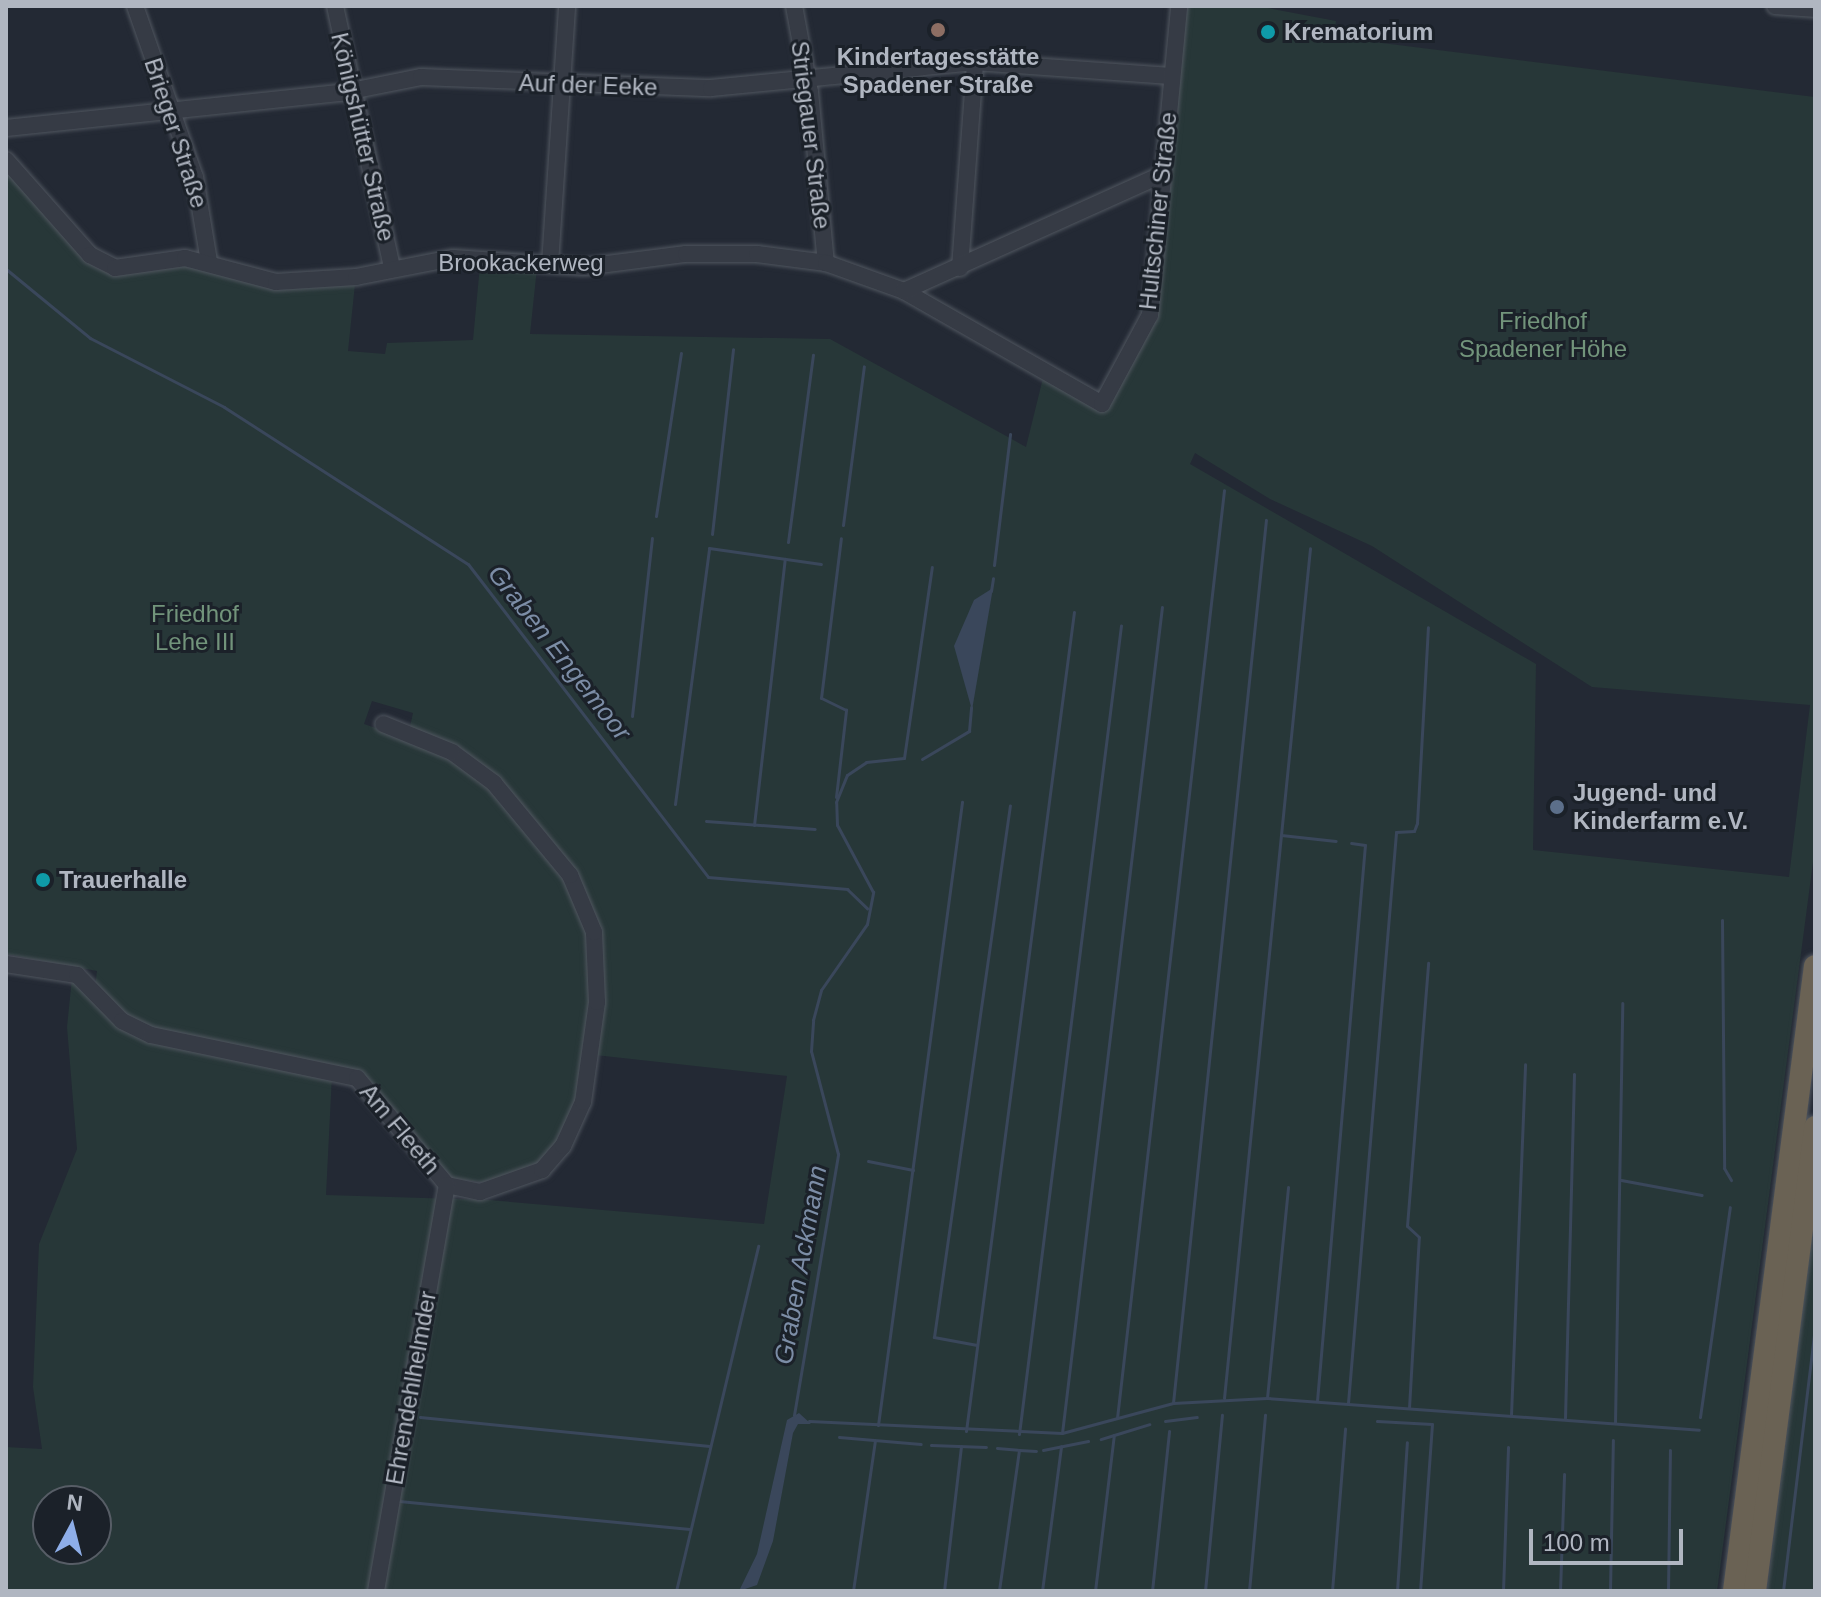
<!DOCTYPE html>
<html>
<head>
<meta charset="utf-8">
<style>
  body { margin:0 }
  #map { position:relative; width:1821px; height:1597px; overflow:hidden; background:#232934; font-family:Helvetica,sans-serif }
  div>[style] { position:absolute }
  .green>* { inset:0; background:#273738 }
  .water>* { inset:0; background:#3a475b }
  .stream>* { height:3px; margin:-1.5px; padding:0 1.5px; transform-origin:1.5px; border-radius:1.5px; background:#3a475b }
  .roads { filter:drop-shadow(0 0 2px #50565f) drop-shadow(0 0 2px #50565f) }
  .minor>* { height:16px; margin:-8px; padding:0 8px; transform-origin:8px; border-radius:8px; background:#363b45 }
  .highway>* { height:22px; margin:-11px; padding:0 11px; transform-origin:11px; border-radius:11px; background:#6a6254 }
  .dots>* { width:22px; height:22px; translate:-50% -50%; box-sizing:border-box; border:4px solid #1b2129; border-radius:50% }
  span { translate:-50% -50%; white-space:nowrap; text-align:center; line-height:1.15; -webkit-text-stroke:6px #1b2129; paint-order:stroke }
  .poi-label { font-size:24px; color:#b0b6c1; font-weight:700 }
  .left { translate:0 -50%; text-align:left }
  .street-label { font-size:24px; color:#b0b6c1 }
  .park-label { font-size:24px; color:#72947b }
  .water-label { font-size:26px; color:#7c8da6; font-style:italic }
  .frame { position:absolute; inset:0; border:8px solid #b0b6c1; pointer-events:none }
  .north { position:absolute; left:32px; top:1485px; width:80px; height:80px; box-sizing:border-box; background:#1b2129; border:2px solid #575d66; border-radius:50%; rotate:7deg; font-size:22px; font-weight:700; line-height:32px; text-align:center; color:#b0b6c1 }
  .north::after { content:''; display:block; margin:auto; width:28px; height:36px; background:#8eaee8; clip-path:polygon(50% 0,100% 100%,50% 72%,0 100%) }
  .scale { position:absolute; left:1529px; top:1529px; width:154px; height:36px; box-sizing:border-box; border:4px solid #b0b6c1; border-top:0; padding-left:10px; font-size:24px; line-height:28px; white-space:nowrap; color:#b0b6c1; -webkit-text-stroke:6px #1b2129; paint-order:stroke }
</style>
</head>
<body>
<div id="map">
  <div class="green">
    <i style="clip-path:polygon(evenodd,1186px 6px,1257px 6px,1336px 21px,1334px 37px,1815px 97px,1815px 847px,1717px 1591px,6px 1591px,6px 1447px,42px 1449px,33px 1387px,39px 1244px,77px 1149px,67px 1027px,72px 978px,120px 1024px,148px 1038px,332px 1075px,326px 1195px,489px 1200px,764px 1224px,787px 1076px,595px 1055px,604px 1001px,598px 934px,575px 869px,502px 783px,453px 747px,410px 727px,413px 713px,372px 701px,364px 724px,451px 754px,491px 785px,569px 883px,588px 931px,594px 994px,579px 1103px,560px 1143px,532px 1168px,496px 1184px,449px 1178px,359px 1073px,153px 1032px,108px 1003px,95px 987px,97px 971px,6px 954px,6px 172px,86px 256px,115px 271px,185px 263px,276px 288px,355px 284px,348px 351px,385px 354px,387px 343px,473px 340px,480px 265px,537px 268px,530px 334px,830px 339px,1026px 447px,1043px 378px,1103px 410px,1157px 315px,1186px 6px,1195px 453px,1270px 499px,1372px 546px,1592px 687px,1810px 705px,1789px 877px,1533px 850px,1536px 664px,1190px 464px,1195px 453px,1186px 6px,48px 1501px,96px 1501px,96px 1549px,48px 1549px,48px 1501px)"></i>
    <i style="clip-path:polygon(1815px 1210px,1815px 1591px,1767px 1591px)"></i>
  </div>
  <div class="water">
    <i style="clip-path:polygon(993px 588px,972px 710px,954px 646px,974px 600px)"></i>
    <i style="clip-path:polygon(799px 1413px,811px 1424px,798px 1424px,793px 1433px,773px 1541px,757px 1585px,739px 1591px,757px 1554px,787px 1420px)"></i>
  </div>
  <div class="stream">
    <i style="left:6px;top:269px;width:109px;rotate:39.4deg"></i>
    <i style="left:90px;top:338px;width:151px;rotate:27.2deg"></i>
    <i style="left:224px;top:407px;width:290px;rotate:32.8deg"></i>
    <i style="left:468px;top:564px;width:394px;rotate:52.5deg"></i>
    <i style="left:708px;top:877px;width:140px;rotate:4.9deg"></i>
    <i style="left:847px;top:889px;width:28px;rotate:44deg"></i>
    <i style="left:656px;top:516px;width:165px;rotate:-81.3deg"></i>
    <i style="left:843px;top:525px;width:160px;rotate:-82.5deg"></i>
    <i style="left:712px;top:534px;width:186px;rotate:-83.5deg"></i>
    <i style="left:788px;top:542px;width:189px;rotate:-82.4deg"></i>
    <i style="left:994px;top:565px;width:132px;rotate:-83deg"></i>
    <i style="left:991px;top:591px;width:13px;rotate:-81deg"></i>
    <i style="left:632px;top:716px;width:179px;rotate:-83.6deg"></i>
    <i style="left:922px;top:759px;width:55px;rotate:-30.8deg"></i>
    <i style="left:969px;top:731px;width:24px;rotate:-85deg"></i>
    <i style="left:836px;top:797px;width:88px;rotate:-83.4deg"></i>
    <i style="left:846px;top:710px;width:28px;rotate:-154deg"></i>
    <i style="left:821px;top:698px;width:161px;rotate:-82.9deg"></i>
    <i style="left:675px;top:804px;width:258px;rotate:-82.4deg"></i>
    <i style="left:709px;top:548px;width:113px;rotate:8.1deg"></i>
    <i style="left:706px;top:821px;width:109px;rotate:4.2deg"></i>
    <i style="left:754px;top:825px;width:268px;rotate:-83.4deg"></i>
    <i style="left:1281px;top:835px;width:55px;rotate:6.2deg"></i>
    <i style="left:1722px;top:920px;width:248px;rotate:89.5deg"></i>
    <i style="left:1724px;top:1168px;width:14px;rotate:60deg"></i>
    <i style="left:868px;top:1161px;width:46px;rotate:11.3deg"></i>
    <i style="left:1621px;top:1180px;width:82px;rotate:10.5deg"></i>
    <i style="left:977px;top:1345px;width:44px;rotate:-169.5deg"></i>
    <i style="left:934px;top:1337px;width:537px;rotate:-81.87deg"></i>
    <i style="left:1224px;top:1398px;width:854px;rotate:-84.22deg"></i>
    <i style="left:1267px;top:1398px;width:212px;rotate:-84.3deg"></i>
    <i style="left:1317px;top:1401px;width:558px;rotate:-85.07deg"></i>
    <i style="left:1365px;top:845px;width:14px;rotate:-172deg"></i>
    <i style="left:1173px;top:1403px;width:888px;rotate:-83.99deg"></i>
    <i style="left:1348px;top:1403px;width:573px;rotate:-85.19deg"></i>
    <i style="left:1396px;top:832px;width:18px;rotate:-3deg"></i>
    <i style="left:1414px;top:831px;width:9px;rotate:-69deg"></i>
    <i style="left:1417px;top:823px;width:196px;rotate:-86.8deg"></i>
    <i style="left:1409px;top:1408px;width:171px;rotate:-86.7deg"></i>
    <i style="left:1419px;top:1237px;width:16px;rotate:-137deg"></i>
    <i style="left:1407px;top:1226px;width:264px;rotate:-85.4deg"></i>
    <i style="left:794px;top:1415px;width:265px;rotate:-80.4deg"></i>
    <i style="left:838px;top:1154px;width:106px;rotate:-104.7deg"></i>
    <i style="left:811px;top:1051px;width:31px;rotate:-86deg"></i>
    <i style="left:813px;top:1020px;width:31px;rotate:-75deg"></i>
    <i style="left:821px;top:990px;width:80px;rotate:-55.1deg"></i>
    <i style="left:867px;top:924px;width:33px;rotate:-79deg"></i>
    <i style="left:873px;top:892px;width:76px;rotate:-118.2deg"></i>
    <i style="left:837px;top:825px;width:23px;rotate:-92deg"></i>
    <i style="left:836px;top:802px;width:29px;rotate:-68deg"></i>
    <i style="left:847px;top:775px;width:23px;rotate:-34deg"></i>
    <i style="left:866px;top:762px;width:38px;rotate:-6deg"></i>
    <i style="left:904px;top:758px;width:193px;rotate:-81.7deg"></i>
    <i style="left:1511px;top:1415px;width:351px;rotate:-87.7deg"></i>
    <i style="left:420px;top:1417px;width:291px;rotate:5.7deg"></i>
    <i style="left:1700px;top:1417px;width:212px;rotate:-81.9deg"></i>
    <i style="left:1117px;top:1418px;width:934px;rotate:-83.42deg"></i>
    <i style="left:1565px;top:1418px;width:344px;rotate:-88.5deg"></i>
    <i style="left:809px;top:1421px;width:253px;rotate:2.7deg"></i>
    <i style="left:1062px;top:1433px;width:115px;rotate:-15.1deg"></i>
    <i style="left:1173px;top:1403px;width:94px;rotate:-3deg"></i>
    <i style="left:1267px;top:1398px;width:433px;rotate:4.2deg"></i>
    <i style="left:1165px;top:1421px;width:32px;rotate:-7deg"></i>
    <i style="left:1377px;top:1421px;width:55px;rotate:3.1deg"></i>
    <i style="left:1432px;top:1424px;width:167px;rotate:94.1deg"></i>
    <i style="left:1615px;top:1423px;width:420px;rotate:-89deg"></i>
    <i style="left:878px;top:1425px;width:629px;rotate:-82.32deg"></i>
    <i style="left:966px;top:1431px;width:826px;rotate:-82.49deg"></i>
    <i style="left:1062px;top:1433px;width:832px;rotate:-83.1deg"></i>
    <i style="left:1019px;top:1434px;width:815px;rotate:-82.81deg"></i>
    <i style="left:1114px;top:1435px;width:37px;rotate:-17deg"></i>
    <i style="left:839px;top:1437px;width:82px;rotate:4.9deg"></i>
    <i style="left:931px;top:1445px;width:55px;rotate:2.1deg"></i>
    <i style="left:997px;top:1448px;width:22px;rotate:5deg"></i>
    <i style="left:1019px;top:1450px;width:142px;rotate:98.1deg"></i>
    <i style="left:1019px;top:1450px;width:17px;rotate:3deg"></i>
    <i style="left:1043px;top:1450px;width:46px;rotate:-11.3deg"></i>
    <i style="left:399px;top:1501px;width:292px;rotate:5.5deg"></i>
    <i style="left:676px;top:1591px;width:355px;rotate:-76.6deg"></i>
    <i style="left:853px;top:1591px;width:152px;rotate:-81.7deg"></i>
    <i style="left:944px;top:1591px;width:146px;rotate:-83.3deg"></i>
    <i style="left:1042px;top:1591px;width:146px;rotate:-82.5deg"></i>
    <i style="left:1095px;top:1591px;width:157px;rotate:-83.1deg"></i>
    <i style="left:1114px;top:1435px;width:14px;rotate:163deg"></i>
    <i style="left:1152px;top:1591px;width:161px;rotate:-83.9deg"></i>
    <i style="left:1205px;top:1591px;width:177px;rotate:-84.5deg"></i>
    <i style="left:1249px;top:1591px;width:177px;rotate:-84.8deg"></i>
    <i style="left:1332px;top:1591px;width:163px;rotate:-85.4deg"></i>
    <i style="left:1397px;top:1591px;width:149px;rotate:-86.2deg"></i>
    <i style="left:1503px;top:1591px;width:144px;rotate:-88deg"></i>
    <i style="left:1560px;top:1591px;width:117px;rotate:-88deg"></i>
    <i style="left:1610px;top:1591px;width:151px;rotate:-88.9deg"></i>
    <i style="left:1668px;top:1591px;width:141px;rotate:-89.2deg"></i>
    <i style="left:1783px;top:1591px;width:266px;rotate:-83.1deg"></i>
  </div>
  <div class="roads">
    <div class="minor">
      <i style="left:135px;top:6px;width:181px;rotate:70.7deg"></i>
      <i style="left:195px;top:177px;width:86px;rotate:80.6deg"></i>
      <i style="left:335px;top:6px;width:268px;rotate:77.7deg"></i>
      <i style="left:794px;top:6px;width:87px;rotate:79.5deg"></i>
      <i style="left:810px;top:92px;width:172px;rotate:84.7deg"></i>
      <i style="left:1775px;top:6px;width:40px;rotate:4.3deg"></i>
      <i style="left:6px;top:128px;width:337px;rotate:-6deg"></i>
      <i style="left:341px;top:93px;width:82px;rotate:-11.3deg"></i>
      <i style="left:421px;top:77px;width:290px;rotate:2.2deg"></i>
      <i style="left:711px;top:88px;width:265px;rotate:-5.6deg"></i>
      <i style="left:975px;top:62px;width:196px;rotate:4.1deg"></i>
      <i style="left:6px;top:160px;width:127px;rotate:48.5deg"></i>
      <i style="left:90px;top:255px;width:28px;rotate:27deg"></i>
      <i style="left:115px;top:268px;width:71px;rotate:-8.1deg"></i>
      <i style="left:185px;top:258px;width:94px;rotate:14.8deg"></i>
      <i style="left:276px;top:282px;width:80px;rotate:-3.6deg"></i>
      <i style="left:356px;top:277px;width:99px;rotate:-11.1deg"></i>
      <i style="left:453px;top:258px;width:131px;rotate:3.9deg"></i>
      <i style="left:584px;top:267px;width:103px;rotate:-7.3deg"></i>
      <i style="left:686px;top:254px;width:71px"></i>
      <i style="left:757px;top:254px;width:70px;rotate:7.4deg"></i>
      <i style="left:826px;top:263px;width:83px;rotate:19.7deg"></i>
      <i style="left:904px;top:291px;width:228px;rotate:29.7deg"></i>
      <i style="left:1102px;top:404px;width:101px;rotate:-61.7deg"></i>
      <i style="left:1150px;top:315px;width:310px;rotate:-84.6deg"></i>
      <i style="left:550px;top:264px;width:259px;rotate:-86.2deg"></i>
      <i style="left:960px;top:268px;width:207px;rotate:-85.8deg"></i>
      <i style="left:904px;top:291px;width:284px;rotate:-24.3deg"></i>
      <i style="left:6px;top:964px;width:72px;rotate:8.8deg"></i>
      <i style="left:77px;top:975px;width:64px;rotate:45.6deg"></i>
      <i style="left:122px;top:1021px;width:32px;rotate:26deg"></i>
      <i style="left:151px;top:1035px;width:210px;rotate:11.8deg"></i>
      <i style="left:357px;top:1078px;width:140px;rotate:49.9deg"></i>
      <i style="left:447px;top:1185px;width:34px;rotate:12deg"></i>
      <i style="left:480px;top:1192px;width:66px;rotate:-19.5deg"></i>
      <i style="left:542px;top:1170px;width:32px;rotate:-49deg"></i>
      <i style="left:563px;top:1146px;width:48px;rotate:-65.6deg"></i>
      <i style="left:583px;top:1102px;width:101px;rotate:-82deg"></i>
      <i style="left:597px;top:1002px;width:70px;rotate:-92.5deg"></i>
      <i style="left:594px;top:932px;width:62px;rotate:-112.8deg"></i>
      <i style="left:570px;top:875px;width:119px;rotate:-129.6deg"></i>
      <i style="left:494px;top:783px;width:52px;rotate:-143.6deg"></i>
      <i style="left:452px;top:752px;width:74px;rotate:-157.9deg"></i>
      <i style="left:376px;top:1591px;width:412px;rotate:-80.1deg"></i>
    </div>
    <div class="highway">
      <i style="left:1734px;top:1591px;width:630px;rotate:-82.62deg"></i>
      <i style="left:1755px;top:1591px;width:468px;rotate:-82.6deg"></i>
    </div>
  </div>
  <div class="dots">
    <i style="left:938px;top:30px;background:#8d6e63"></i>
    <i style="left:1268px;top:32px;background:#0f9aa8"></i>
    <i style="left:1557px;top:807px;background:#5c6f8a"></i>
    <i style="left:43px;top:880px;background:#0f9aa8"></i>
  </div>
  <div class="poi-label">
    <span class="left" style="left:1284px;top:32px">Krematorium</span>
    <span style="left:938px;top:71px">Kindertagesstätte<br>Spadener Straße</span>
    <span class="left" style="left:1573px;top:807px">Jugend- und<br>Kinderfarm e.V.</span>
    <span class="left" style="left:59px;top:880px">Trauerhalle</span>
  </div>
  <div class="street-label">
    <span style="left:588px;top:85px;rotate:2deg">Auf der Eeke</span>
    <span style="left:176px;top:133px;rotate:72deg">Brieger Straße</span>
    <span style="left:811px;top:135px;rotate:83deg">Striegauer Straße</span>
    <span style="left:363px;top:137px;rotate:77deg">Königshütter Straße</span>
    <span style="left:1158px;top:211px;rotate:-84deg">Hultschiner Straße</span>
    <span style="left:521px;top:263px">Brookackerweg</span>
    <span style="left:400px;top:1129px;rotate:50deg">Am Fleeth</span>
    <span style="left:411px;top:1388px;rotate:-80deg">Ehrendehlhelmder</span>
  </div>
  <div class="park-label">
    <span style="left:1543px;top:335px">Friedhof<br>Spadener Höhe</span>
    <span style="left:195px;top:628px">Friedhof<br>Lehe III</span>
  </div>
  <div class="water-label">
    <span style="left:559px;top:653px;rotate:52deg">Graben Engemoor</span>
    <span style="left:801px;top:1265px;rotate:-80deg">Graben Ackmann</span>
  </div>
  <div class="frame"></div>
  <div class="north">N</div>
  <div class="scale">100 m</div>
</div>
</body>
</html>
